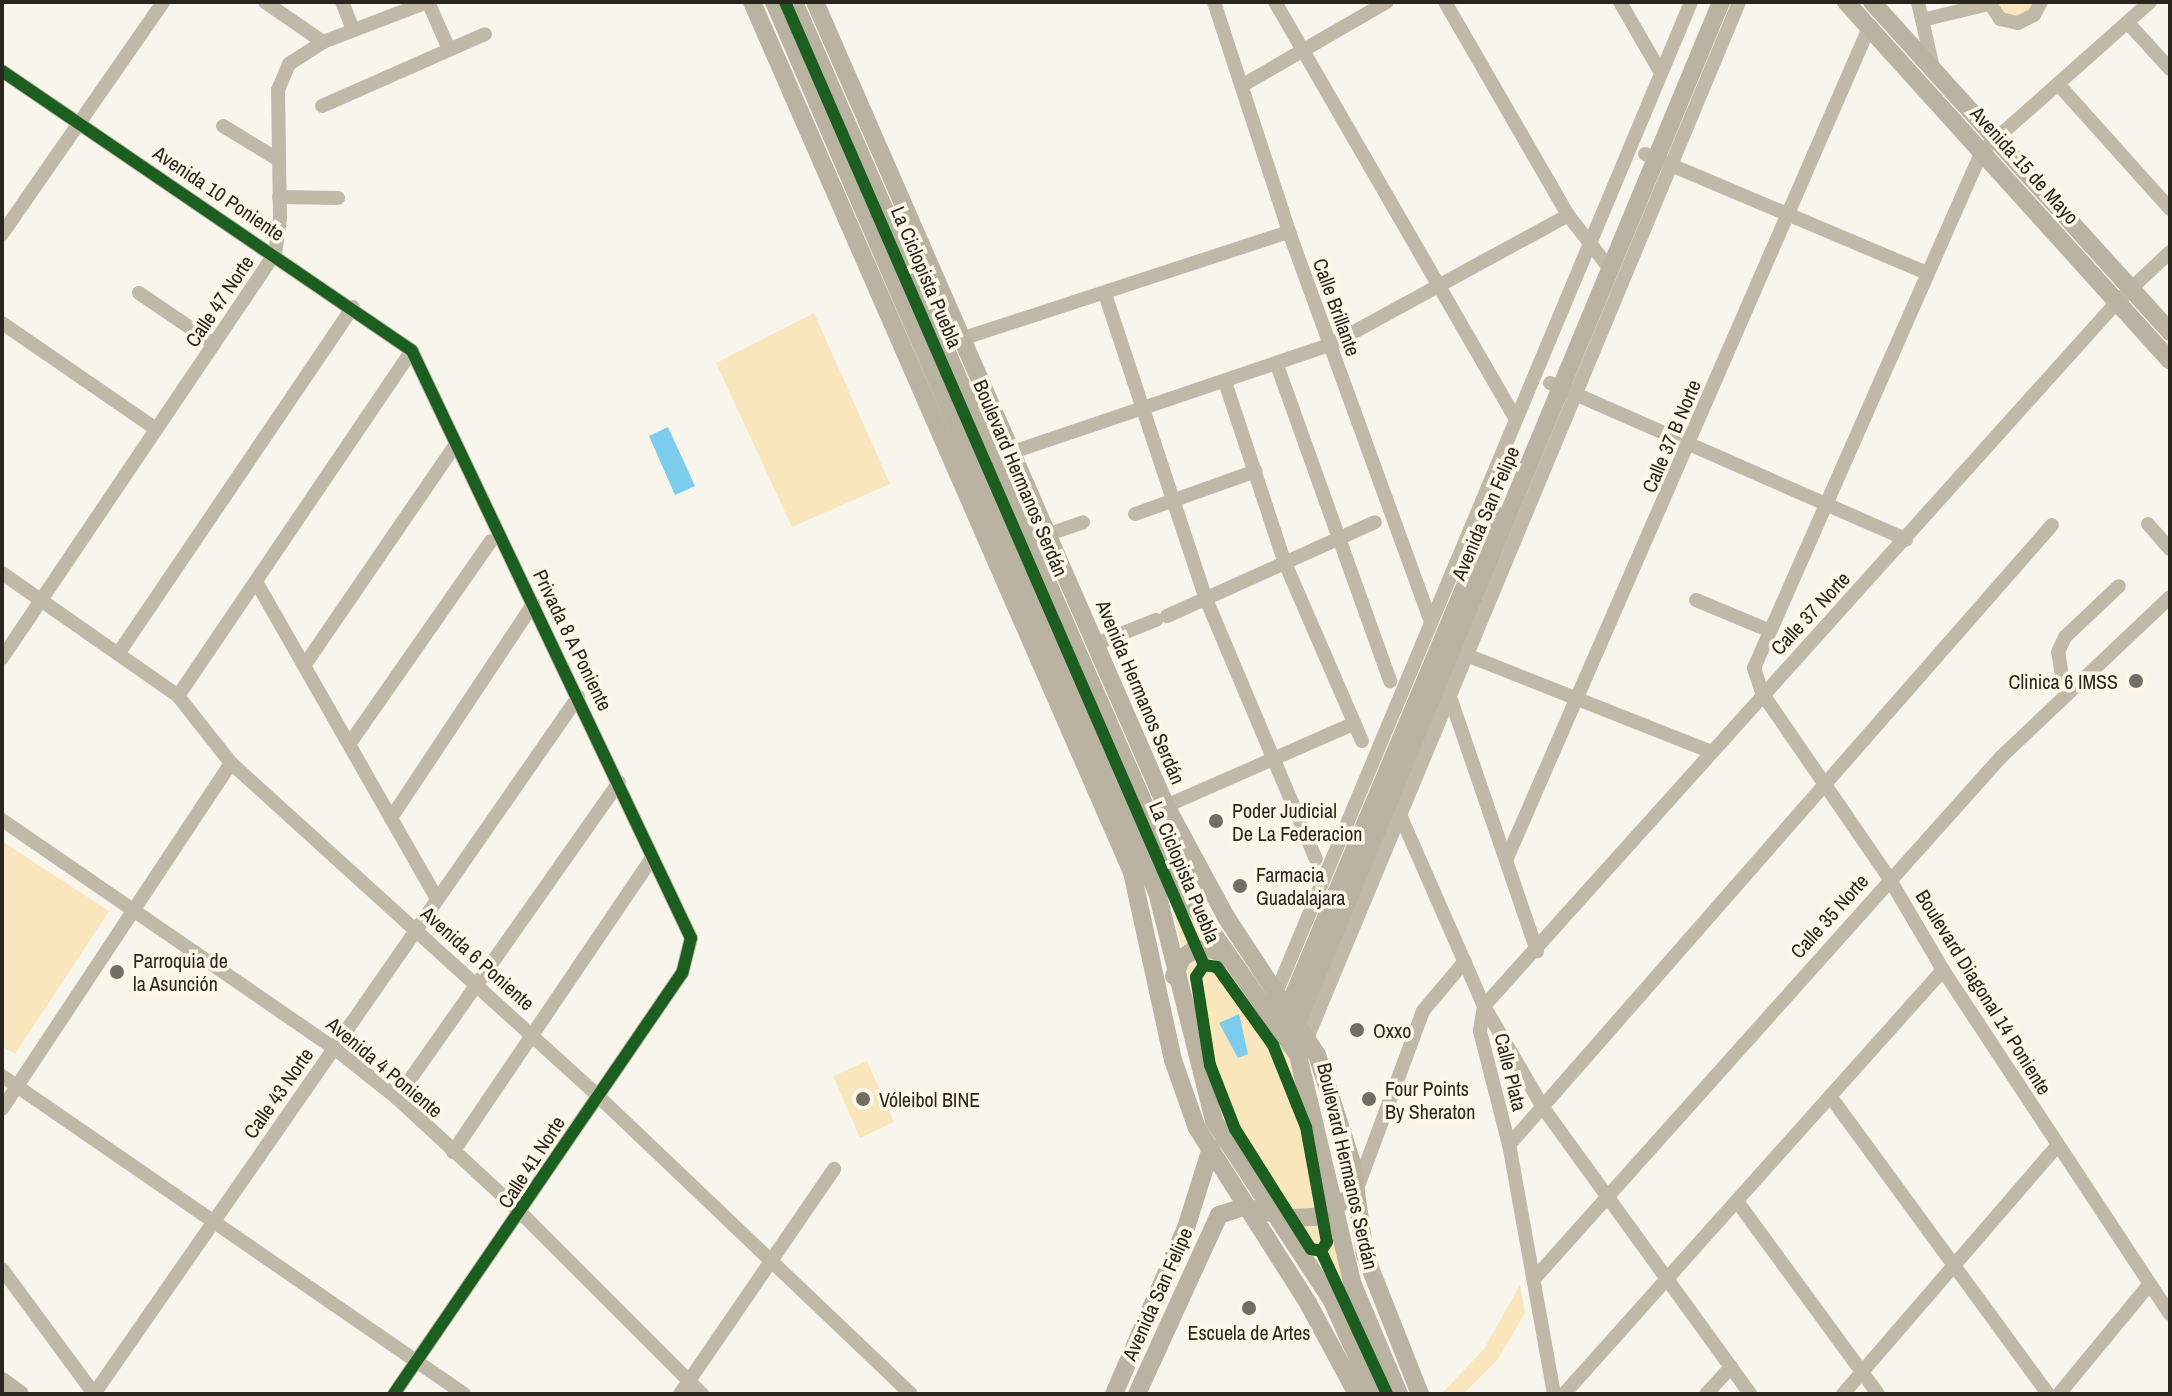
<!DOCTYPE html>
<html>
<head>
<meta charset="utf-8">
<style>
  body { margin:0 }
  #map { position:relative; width:2172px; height:1396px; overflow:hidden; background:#f8f5ed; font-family:"Archivo Narrow",sans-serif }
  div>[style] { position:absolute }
  .green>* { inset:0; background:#fae6bc }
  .water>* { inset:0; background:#7cccee }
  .minor>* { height:14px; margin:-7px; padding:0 7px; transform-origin:7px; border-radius:7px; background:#c1b9a7 }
  .major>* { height:18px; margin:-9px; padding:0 9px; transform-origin:9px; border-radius:9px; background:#bab3a2 }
  .cycleway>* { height:12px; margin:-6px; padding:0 6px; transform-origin:6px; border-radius:6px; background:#1b5e20 }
  .dots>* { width:22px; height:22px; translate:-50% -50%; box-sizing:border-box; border:4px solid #fdf7e8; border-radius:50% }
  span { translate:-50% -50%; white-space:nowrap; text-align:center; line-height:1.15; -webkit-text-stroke:7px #fdf7e8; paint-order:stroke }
  .street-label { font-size:20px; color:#2a261d }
  .poi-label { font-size:20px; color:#2a261d }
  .right { translate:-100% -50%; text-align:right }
  .left { translate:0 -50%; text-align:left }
  .frame { position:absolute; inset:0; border:4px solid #2a261d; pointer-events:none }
</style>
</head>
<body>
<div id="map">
  <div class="green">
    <i style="clip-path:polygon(1991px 2px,2036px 2px,2031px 16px,2006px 21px)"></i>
    <i style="clip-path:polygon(814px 313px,890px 484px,792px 527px,716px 363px)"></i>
    <i style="clip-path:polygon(2px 841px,109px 911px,15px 1054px,2px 1046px)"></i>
    <i style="clip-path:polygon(1183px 902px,1290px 1058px,1352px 1301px,1343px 1301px,1273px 1179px,1234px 1122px,1196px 1006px,1172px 906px)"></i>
    <i style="clip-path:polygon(867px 1061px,894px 1122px,860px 1138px,833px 1076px)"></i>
    <i style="clip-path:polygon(1520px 1285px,1525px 1313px,1498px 1359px,1463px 1394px,1441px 1394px,1484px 1349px)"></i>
  </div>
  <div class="water">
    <i style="clip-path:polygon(668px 427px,695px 486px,675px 495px,649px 436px)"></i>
    <i style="clip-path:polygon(1239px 1014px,1248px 1054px,1238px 1058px,1219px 1023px)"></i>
  </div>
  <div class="minor">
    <i style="left:265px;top:2px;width:70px;rotate:34.6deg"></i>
    <i style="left:342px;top:2px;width:29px;rotate:68deg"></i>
    <i style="left:428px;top:2px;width:51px;rotate:65.9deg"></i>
    <i style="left:1214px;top:2px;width:242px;rotate:71.9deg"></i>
    <i style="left:1289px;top:232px;width:415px;rotate:70deg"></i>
    <i style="left:1275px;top:2px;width:482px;rotate:60deg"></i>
    <i style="left:1445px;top:2px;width:246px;rotate:60deg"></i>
    <i style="left:1568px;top:215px;width:68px;rotate:52.1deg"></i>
    <i style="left:1620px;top:2px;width:82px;rotate:60deg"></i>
    <i style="left:1918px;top:2px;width:68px;rotate:77.2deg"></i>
    <i style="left:1989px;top:2px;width:20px;rotate:57deg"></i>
    <i style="left:2000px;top:19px;width:18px;rotate:13deg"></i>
    <i style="left:2018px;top:23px;width:18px;rotate:-27deg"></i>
    <i style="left:2034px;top:15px;width:15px;rotate:-62deg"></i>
    <i style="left:2150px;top:2px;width:225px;rotate:138.4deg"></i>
    <i style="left:1982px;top:151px;width:565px;rotate:113.8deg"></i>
    <i style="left:1754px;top:668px;width:26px;rotate:72deg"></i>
    <i style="left:1762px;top:693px;width:224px;rotate:55.5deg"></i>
    <i style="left:1889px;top:878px;width:107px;rotate:59.6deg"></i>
    <i style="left:1943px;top:970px;width:412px;rotate:56.6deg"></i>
    <i style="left:1922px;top:20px;width:69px;rotate:-13.4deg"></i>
    <i style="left:2128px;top:23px;width:62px;rotate:47.6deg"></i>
    <i style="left:2px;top:71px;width:496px;rotate:34.3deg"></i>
    <i style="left:412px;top:351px;width:650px;rotate:64.58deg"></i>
    <i style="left:691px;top:938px;width:36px;rotate:104deg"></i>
    <i style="left:682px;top:973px;width:510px;rotate:124.38deg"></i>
    <i style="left:2058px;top:84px;width:168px;rotate:48.1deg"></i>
    <i style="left:1243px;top:85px;width:166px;rotate:-30deg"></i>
    <i style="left:322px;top:106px;width:178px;rotate:-23.8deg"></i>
    <i style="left:223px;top:126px;width:63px;rotate:31.4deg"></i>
    <i style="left:1645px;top:154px;width:306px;rotate:22.9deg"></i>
    <i style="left:279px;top:197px;width:59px;rotate:1deg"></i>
    <i style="left:2px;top:234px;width:282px;rotate:-55.2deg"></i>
    <i style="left:139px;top:293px;width:91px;rotate:34.2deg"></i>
    <i style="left:1105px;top:294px;width:321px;rotate:71.7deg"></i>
    <i style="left:1206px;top:599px;width:282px;rotate:67.1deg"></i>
    <i style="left:2px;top:323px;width:187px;rotate:34.5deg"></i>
    <i style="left:961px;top:339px;width:345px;rotate:-18.1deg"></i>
    <i style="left:1277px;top:365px;width:336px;rotate:70.3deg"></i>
    <i style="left:1225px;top:382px;width:191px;rotate:71.7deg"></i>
    <i style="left:1285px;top:563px;width:194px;rotate:66.6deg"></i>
    <i style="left:1550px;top:383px;width:389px;rotate:23.7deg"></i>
    <i style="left:1013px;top:452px;width:335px;rotate:-18.7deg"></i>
    <i style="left:1330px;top:345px;width:271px;rotate:-28.6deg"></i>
    <i style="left:1135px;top:514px;width:128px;rotate:-19.6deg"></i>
    <i style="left:2148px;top:524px;width:33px;rotate:49deg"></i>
    <i style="left:1049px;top:534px;width:36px;rotate:-19deg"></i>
    <i style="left:2px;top:573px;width:215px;rotate:34.9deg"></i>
    <i style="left:178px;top:696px;width:85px;rotate:51.7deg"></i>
    <i style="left:231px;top:763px;width:496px;rotate:42.2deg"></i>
    <i style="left:598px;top:1096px;width:432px;rotate:43.6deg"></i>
    <i style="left:258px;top:585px;width:361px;rotate:60.3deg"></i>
    <i style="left:1696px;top:600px;width:78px;rotate:22.6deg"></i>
    <i style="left:1167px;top:616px;width:228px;rotate:-24.3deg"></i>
    <i style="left:1096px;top:644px;width:65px;rotate:-21.8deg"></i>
    <i style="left:1459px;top:652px;width:271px;rotate:21.6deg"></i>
    <i style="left:118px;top:654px;width:419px;rotate:-55.9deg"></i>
    <i style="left:2px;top:658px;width:488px;rotate:-56deg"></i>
    <i style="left:275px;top:254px;width:37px;rotate:-82deg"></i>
    <i style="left:280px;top:217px;width:127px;rotate:-90.9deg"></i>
    <i style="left:278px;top:90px;width:28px;rotate:-67deg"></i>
    <i style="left:289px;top:64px;width:40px;rotate:-32.9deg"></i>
    <i style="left:323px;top:42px;width:111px;rotate:-21deg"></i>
    <i style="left:306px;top:663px;width:265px;rotate:-55.6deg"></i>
    <i style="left:2071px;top:687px;width:14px;rotate:-129deg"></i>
    <i style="left:2062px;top:676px;width:24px;rotate:-99deg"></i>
    <i style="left:2058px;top:652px;width:17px;rotate:-65deg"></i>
    <i style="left:2065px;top:637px;width:74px;rotate:-43.4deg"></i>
    <i style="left:1449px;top:694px;width:272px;rotate:71.1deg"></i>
    <i style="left:178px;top:696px;width:417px;rotate:-55.9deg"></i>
    <i style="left:350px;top:743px;width:246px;rotate:-55.1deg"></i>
    <i style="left:1166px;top:806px;width:204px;rotate:-23.7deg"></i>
    <i style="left:1397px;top:808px;width:216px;rotate:66.3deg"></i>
    <i style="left:1484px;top:1006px;width:119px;rotate:59.8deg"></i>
    <i style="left:1544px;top:1109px;width:352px;rotate:54.1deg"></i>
    <i style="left:391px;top:818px;width:257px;rotate:-56.4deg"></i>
    <i style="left:2px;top:820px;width:403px;rotate:34.5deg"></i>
    <i style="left:334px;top:1048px;width:80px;rotate:38.4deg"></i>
    <i style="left:397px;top:1098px;width:169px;rotate:42.8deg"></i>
    <i style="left:521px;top:1213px;width:256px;rotate:45deg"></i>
    <i style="left:1507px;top:858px;width:906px;rotate:-66.44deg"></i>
    <i style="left:1274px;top:998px;width:1080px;rotate:-67.28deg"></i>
    <i style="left:1308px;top:1036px;width:1120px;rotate:-67.37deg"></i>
    <i style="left:2px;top:1076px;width:561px;rotate:34.54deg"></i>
    <i style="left:1830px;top:1096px;width:369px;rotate:53.8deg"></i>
    <i style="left:397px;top:1098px;width:386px;rotate:-54.9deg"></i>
    <i style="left:2px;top:1109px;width:415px;rotate:-56.5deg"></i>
    <i style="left:1509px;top:1145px;width:824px;rotate:-48.79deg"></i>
    <i style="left:453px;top:1152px;width:355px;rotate:-55.9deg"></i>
    <i style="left:1355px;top:1194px;width:195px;rotate:-69.6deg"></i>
    <i style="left:1423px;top:1011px;width:65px;rotate:-50deg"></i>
    <i style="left:1739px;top:1204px;width:235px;rotate:53.8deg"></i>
    <i style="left:2px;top:1269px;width:155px;rotate:53.6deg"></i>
    <i style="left:1534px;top:1279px;width:700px;rotate:-48.18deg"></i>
    <i style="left:2001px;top:757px;width:233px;rotate:-43.4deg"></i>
    <i style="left:94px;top:1394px;width:849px;rotate:-55.22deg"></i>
    <i style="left:680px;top:1394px;width:273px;rotate:-55.6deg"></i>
    <i style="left:1554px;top:1394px;width:253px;rotate:-100.2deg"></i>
    <i style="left:1509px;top:1145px;width:118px;rotate:-104.3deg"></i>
    <i style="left:1480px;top:1031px;width:25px;rotate:-81deg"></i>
    <i style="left:1484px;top:1006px;width:948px;rotate:-48.04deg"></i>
    <i style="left:2118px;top:301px;width:71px;rotate:-43.3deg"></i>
    <i style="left:1564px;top:1394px;width:569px;rotate:-48.21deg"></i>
    <i style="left:1706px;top:1394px;width:37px;rotate:-47deg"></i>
    <i style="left:1843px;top:1394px;width:329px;rotate:-49.2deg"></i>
    <i style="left:2059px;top:1394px;width:141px;rotate:-50.5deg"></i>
  </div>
  <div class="major">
    <i style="left:752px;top:2px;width:949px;rotate:66.41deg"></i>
    <i style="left:1132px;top:872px;width:192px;rotate:77.7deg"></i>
    <i style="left:1173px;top:1060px;width:72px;rotate:70.6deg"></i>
    <i style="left:1197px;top:1128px;width:207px;rotate:57.6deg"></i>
    <i style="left:1308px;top:1303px;width:103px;rotate:61.7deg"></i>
    <i style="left:774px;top:2px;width:969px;rotate:66.72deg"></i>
    <i style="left:1157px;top:892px;width:236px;rotate:76deg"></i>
    <i style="left:1214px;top:1121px;width:213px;rotate:56.7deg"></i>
    <i style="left:1331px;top:1299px;width:104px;rotate:65.6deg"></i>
    <i style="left:794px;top:2px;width:965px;rotate:66.41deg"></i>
    <i style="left:1180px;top:886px;width:206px;rotate:55.1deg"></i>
    <i style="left:1298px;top:1055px;width:236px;rotate:76.6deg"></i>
    <i style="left:1353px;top:1285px;width:118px;rotate:67.1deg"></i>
    <i style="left:815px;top:2px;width:877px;rotate:66.42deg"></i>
    <i style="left:1166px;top:806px;width:126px;rotate:61.6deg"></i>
    <i style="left:1226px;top:917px;width:165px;rotate:56.6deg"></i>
    <i style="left:1317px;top:1055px;width:114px;rotate:72deg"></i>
    <i style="left:1352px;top:1163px;width:93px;rotate:82deg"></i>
    <i style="left:1365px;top:1255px;width:149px;rotate:68.4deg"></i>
    <i style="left:1846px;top:2px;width:483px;rotate:47.9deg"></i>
    <i style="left:1872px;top:2px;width:445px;rotate:47.9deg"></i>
    <i style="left:1174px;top:976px;width:20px;rotate:-66deg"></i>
    <i style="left:1182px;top:958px;width:16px;rotate:-35deg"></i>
    <i style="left:1195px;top:949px;width:20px;rotate:3deg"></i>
    <i style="left:1215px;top:950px;width:16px;rotate:35deg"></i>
    <i style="left:1284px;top:1018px;width:546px;rotate:-67.28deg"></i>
    <i style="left:1294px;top:1030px;width:1113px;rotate:-67.44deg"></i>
    <i style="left:2px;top:1381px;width:22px;rotate:36deg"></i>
    <i style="left:1114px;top:1394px;width:181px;rotate:-66.6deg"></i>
    <i style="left:1186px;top:1228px;width:84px;rotate:-72.6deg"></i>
    <i style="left:1137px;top:1394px;width:197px;rotate:-65.4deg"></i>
    <i style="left:1219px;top:1215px;width:26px;rotate:-18deg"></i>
    <i style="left:1244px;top:1207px;width:50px;rotate:12.7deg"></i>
    <i style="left:1293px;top:1218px;width:22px;rotate:-3deg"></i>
    <i style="left:1315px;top:1217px;width:35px;rotate:-29deg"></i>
  </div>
  <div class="cycleway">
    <i style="left:785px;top:2px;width:1050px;rotate:66.49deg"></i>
    <i style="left:2px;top:71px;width:496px;rotate:34.3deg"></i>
    <i style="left:412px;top:351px;width:650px;rotate:64.58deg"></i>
    <i style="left:691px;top:938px;width:36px;rotate:104deg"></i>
    <i style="left:682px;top:973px;width:510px;rotate:124.38deg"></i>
    <i style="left:1204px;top:965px;width:13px;rotate:9deg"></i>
    <i style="left:1217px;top:967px;width:96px;rotate:54.3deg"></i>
    <i style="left:1273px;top:1045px;width:88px;rotate:68.1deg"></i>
    <i style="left:1306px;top:1127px;width:117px;rotate:79.7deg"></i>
    <i style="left:1327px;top:1242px;width:11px;rotate:124deg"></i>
    <i style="left:1321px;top:1251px;width:157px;rotate:65.2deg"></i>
    <i style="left:1204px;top:965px;width:14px;rotate:124deg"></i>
    <i style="left:1196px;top:977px;width:89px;rotate:81deg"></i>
    <i style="left:1210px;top:1065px;width:69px;rotate:68.7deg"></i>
    <i style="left:1235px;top:1129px;width:142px;rotate:57.7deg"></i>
    <i style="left:1311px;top:1249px;width:10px;rotate:11deg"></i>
  </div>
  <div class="dots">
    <i style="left:2136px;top:681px;background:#726e66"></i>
    <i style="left:1216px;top:821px;background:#726e66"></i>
    <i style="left:1240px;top:886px;background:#726e66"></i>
    <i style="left:117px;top:972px;background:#726e66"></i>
    <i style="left:1357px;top:1030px;background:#726e66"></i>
    <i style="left:863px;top:1099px;background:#726e66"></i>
    <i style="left:1369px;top:1099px;background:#726e66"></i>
    <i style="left:1249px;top:1308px;background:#726e66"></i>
  </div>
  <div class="street-label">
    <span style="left:2025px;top:165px;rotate:48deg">Avenida 15 de Mayo</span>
    <span style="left:219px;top:193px;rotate:34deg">Avenida 10 Poniente</span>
    <span style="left:927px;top:277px;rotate:67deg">La Ciclopista Puebla</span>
    <span style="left:219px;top:301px;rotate:-56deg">Calle 47 Norte</span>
    <span style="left:1337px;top:307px;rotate:70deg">Calle Brillante</span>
    <span style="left:1671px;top:436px;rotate:-67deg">Calle 37 B Norte</span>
    <span style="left:1021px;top:478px;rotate:67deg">Boulevard Hermanos Serdán</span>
    <span style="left:1485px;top:513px;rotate:-67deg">Avenida San Felipe</span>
    <span style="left:1810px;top:613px;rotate:-47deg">Calle 37 Norte</span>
    <span style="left:573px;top:640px;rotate:64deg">Privada 8 A Poniente</span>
    <span style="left:1141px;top:692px;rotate:67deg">Avenida Hermanos Serdán</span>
    <span style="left:1185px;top:872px;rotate:67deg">La Ciclopista Puebla</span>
    <span style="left:1829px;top:916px;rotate:-48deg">Calle 35 Norte</span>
    <span style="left:478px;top:958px;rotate:42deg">Avenida 6 Poniente</span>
    <span style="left:1984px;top:992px;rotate:58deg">Boulevard Diagonal 14 Poniente</span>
    <span style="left:385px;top:1067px;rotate:40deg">Avenida 4 Poniente</span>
    <span style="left:1511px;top:1072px;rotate:76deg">Calle Plata</span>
    <span style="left:278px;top:1093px;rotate:-55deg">Calle 43 Norte</span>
    <span style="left:531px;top:1162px;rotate:-57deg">Calle 41 Norte</span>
    <span style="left:1348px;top:1166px;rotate:77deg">Boulevard Hermanos Serdán</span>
    <span style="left:1157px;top:1294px;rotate:-66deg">Avenida San Felipe</span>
  </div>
  <div class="poi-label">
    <span class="right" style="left:2118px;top:681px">Clinica 6 IMSS</span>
    <span class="left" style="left:1232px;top:822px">Poder Judicial<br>De La Federacion</span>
    <span class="left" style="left:1256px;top:886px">Farmacia<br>Guadalajara</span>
    <span class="left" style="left:133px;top:972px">Parroquia de<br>la Asunción</span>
    <span class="left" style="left:1373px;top:1030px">Oxxo</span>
    <span class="left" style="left:1385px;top:1100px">Four Points<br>By Sheraton</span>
    <span class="left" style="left:879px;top:1099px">Vóleibol BINE</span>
    <span style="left:1249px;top:1332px">Escuela de Artes</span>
  </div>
  <div class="frame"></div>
</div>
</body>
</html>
